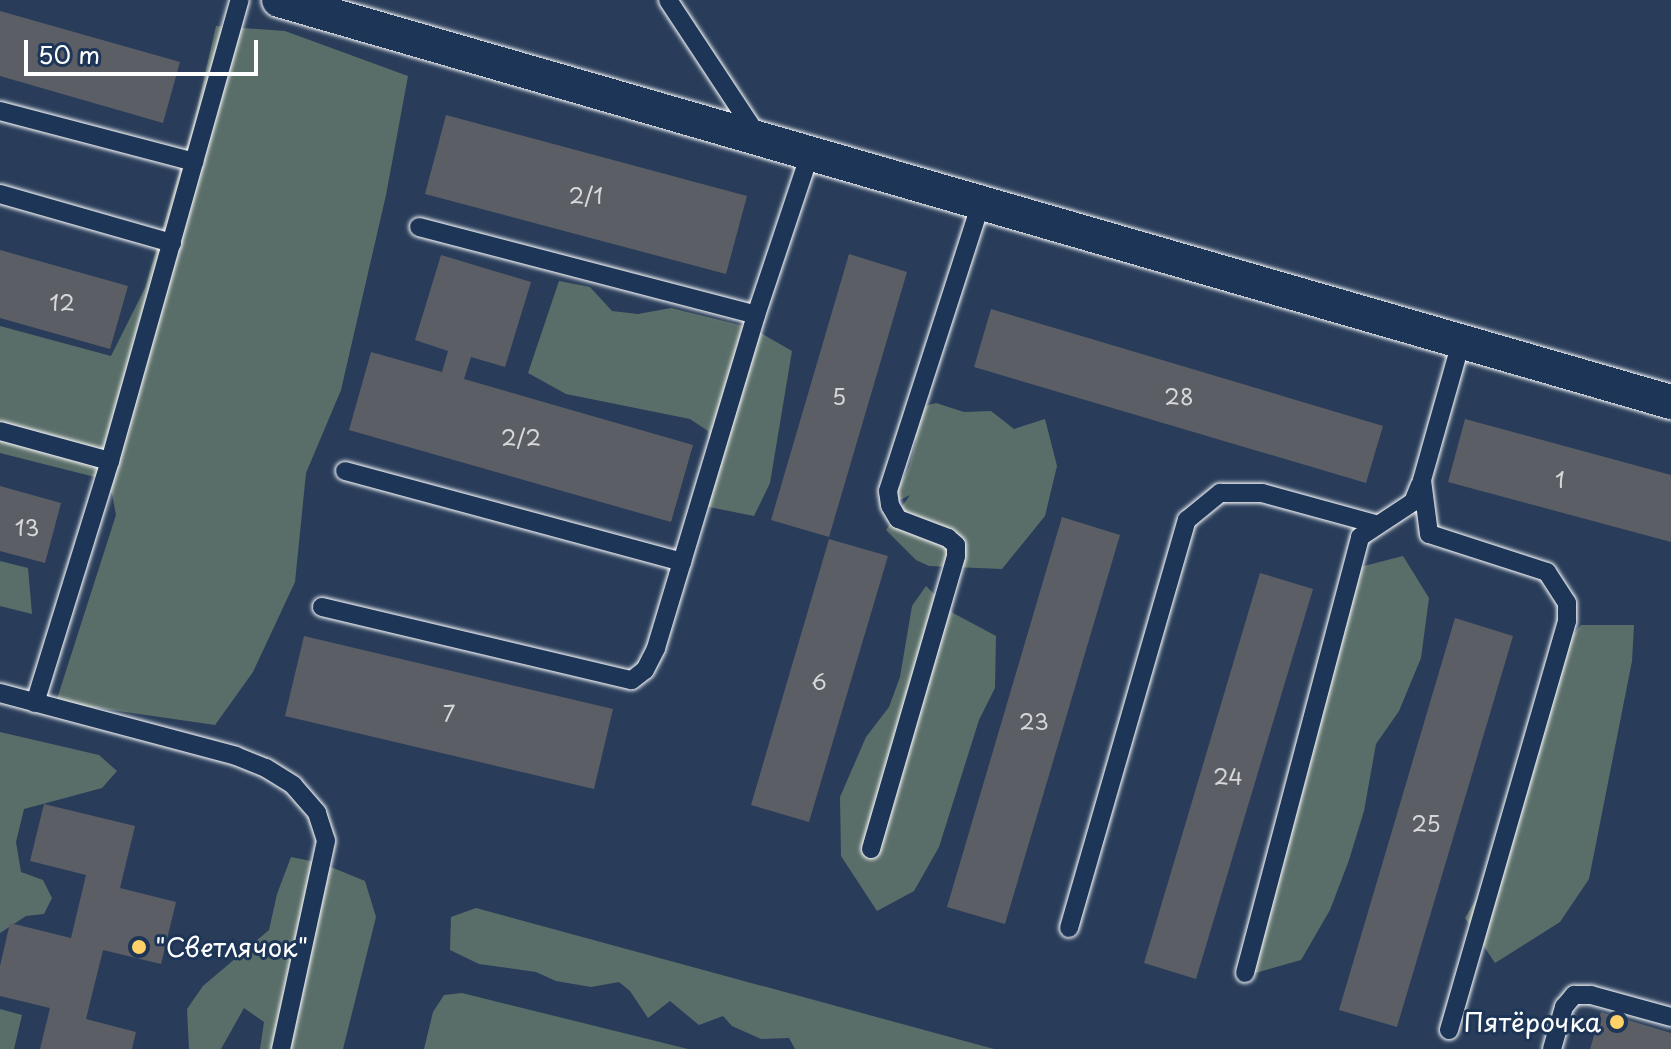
<!DOCTYPE html>
<html>
<head>
<meta charset="utf-8">
<style>
  body { margin:0 }
  #map { position:relative; width:1671px; height:1049px; overflow:hidden; background:#293d5a; font-family:"Playpen Sans",sans-serif }
  div>[style] { position:absolute }
  .green>* { inset:0; background:#5a6e69 }
  .building>* { inset:0; background:#5b5e65 }
  .roads { filter:drop-shadow(0 0 2px #fff) drop-shadow(0 0 2px #fff) }
  .service>* { height:18px; margin:-9px; padding:0 9px; transform-origin:9px; border-radius:9px; background:#1d3557 }
  .minor>* { height:34px; margin:-17px; padding:0 17px; transform-origin:17px; border-radius:17px; background:#1d3557 }
  .dots>* { width:22px; height:22px; translate:-50% -50%; box-sizing:border-box; border:4px solid #1d3557; border-radius:50% }
  span { translate:-50% -50%; white-space:nowrap; text-align:center; line-height:1.15; -webkit-text-stroke:6px #1d3557; paint-order:stroke }
  .number-label { font-size:22px; color:#d6d7d8 }
  .number-label span { -webkit-text-stroke-width:0 }
  .poi-label { font-size:26px; color:#fff }
  .left { translate:0 -50%; text-align:left }
  .right { translate:-100% -50%; text-align:right }
  .scale { position:absolute; left:24px; top:40px; width:234px; height:36px; box-sizing:border-box; border:4px solid #fff; border-top:0; padding-left:10px; font-size:24px; line-height:28px; white-space:nowrap; color:#fff; -webkit-text-stroke:6px #1d3557; paint-order:stroke }
</style>
</head>
<body>
<div id="map">
  <div class="green">
    <i style="clip-path:polygon(216px 26px,285px 31px,408px 76px,386px 195px,341px 390px,306px 473px,295px 582px,253px 672px,215px 725px,56px 702px,116px 515px,112px 494px,99px 478px,0 453px,0 326px,111px 356px,145px 288px,194px 122px)"></i>
    <i style="clip-path:polygon(559px 281px,590px 287px,612px 311px,638px 314px,671px 308px,752px 328px,792px 351px,770px 483px,754px 516px,704px 506px,712px 476px,708px 431px,690px 419px,566px 394px,528px 373px)"></i>
    <i style="clip-path:polygon(936px 403px,964px 412px,991px 411px,1014px 429px,1045px 419px,1057px 466px,1045px 516px,1002px 569px,929px 566px,916px 560px,886px 530px,910px 495px,890px 505px,909px 467px,916px 441px,902px 413px)"></i>
    <i style="clip-path:polygon(1403px 556px,1429px 598px,1421px 658px,1399px 711px,1376px 744px,1364px 811px,1349px 860px,1330px 910px,1301px 960px,1252px 974px,1360px 567px)"></i>
    <i style="clip-path:polygon(0 561px,28px 568px,32px 614px,0 606px)"></i>
    <i style="clip-path:polygon(926px 586px,953px 613px,996px 636px,995px 688px,979px 720px,939px 847px,914px 891px,877px 911px,841px 856px,840px 797px,866px 737px,889px 707px,900px 677px,912px 606px)"></i>
    <i style="clip-path:polygon(1581px 625px,1634px 625px,1632px 661px,1589px 879px,1560px 922px,1495px 963px,1465px 918px,1497px 864px,1552px 659px)"></i>
    <i style="clip-path:polygon(0 732px,99px 755px,117px 771px,102px 788px,24px 809px,16px 842px,21px 872px,43px 880px,52px 898px,44px 914px,26px 916px,0 933px)"></i>
    <i style="clip-path:polygon(291px 857px,321px 863px,365px 881px,376px 917px,343px 1049px,260px 1049px,264px 1022px,244px 1008px,221px 1049px,189px 1049px,187px 1009px,203px 986px,269px 930px,277px 894px)"></i>
    <i style="clip-path:polygon(476px 908px,994px 1049px,795px 1049px,789px 1038px,761px 1039px,732px 1026px,723px 1016px,699px 1025px,670px 1001px,648px 1018px,630px 991px,619px 982px,591px 987px,556px 981px,536px 972px,479px 964px,450px 950px,451px 917px)"></i>
    <i style="clip-path:polygon(462px 993px,688px 1049px,424px 1049px,433px 1012px,444px 995px)"></i>
    <i style="clip-path:polygon(0 1009px,22px 1015px,14px 1049px,0 1049px)"></i>
  </div>
  <div class="building">
    <i style="clip-path:polygon(0 11px,180px 62px,163px 123px,0 76px)"></i>
    <i style="clip-path:polygon(446px 115px,747px 196px,726px 274px,425px 194px)"></i>
    <i style="clip-path:polygon(0 250px,128px 286px,110px 349px,0 318px)"></i>
    <i style="clip-path:polygon(849px 254px,907px 272px,829px 537px,771px 520px)"></i>
    <i style="clip-path:polygon(441px 255px,531px 282px,505px 367px,471px 357px,464px 379px,693px 445px,671px 522px,349px 430px,371px 352px,442px 372px,448px 351px,415px 340px)"></i>
    <i style="clip-path:polygon(991px 309px,1383px 426px,1366px 483px,974px 367px)"></i>
    <i style="clip-path:polygon(1465px 419px,1671px 475px,1671px 542px,1448px 482px)"></i>
    <i style="clip-path:polygon(0 486px,61px 503px,45px 563px,0 551px)"></i>
    <i style="clip-path:polygon(1062px 517px,1120px 535px,1005px 924px,947px 907px)"></i>
    <i style="clip-path:polygon(829px 539px,888px 556px,809px 822px,751px 805px)"></i>
    <i style="clip-path:polygon(1260px 573px,1313px 589px,1196px 979px,1144px 963px)"></i>
    <i style="clip-path:polygon(1455px 618px,1513px 636px,1397px 1027px,1339px 1010px)"></i>
    <i style="clip-path:polygon(304px 636px,613px 709px,594px 789px,285px 716px)"></i>
    <i style="clip-path:polygon(44px 804px,135px 826px,120px 888px,176px 902px,161px 964px,103px 950px,86px 1019px,136px 1032px,132px 1049px,40px 1049px,50px 1008px,0 996px,0 966px,10px 923px,71px 938px,86px 875px,30px 861px)"></i>
    <i style="clip-path:polygon(1601px 1012px,1671px 1033px,1671px 1049px,1590px 1049px)"></i>
  </div>
  <div class="roads">
    <div class="service">
      <i style="left:668px;top:0;width:162px;rotate:56.6deg"></i>
      <i style="left:0;top:111px;width:201px;rotate:14.7deg"></i>
      <i style="left:0;top:194px;width:179px;rotate:15.9deg"></i>
      <i style="left:419px;top:227px;width:348px;rotate:14.6deg"></i>
      <i style="left:756px;top:315px;width:170px;rotate:-71.5deg"></i>
      <i style="left:0;top:431px;width:114px;rotate:15.3deg"></i>
      <i style="left:345px;top:471px;width:349px;rotate:15.1deg"></i>
      <i style="left:682px;top:562px;width:258px;rotate:-73.3deg"></i>
      <i style="left:322px;top:607px;width:318px;rotate:13.3deg"></i>
      <i style="left:632px;top:680px;width:16px;rotate:-38deg"></i>
      <i style="left:645px;top:670px;width:25px;rotate:-63deg"></i>
      <i style="left:656px;top:648px;width:90px;rotate:-73.2deg"></i>
      <i style="left:0;top:693px;width:244px;rotate:14.9deg"></i>
      <i style="left:236px;top:756px;width:32px;rotate:22deg"></i>
      <i style="left:266px;top:768px;width:32px;rotate:32deg"></i>
      <i style="left:293px;top:785px;width:37px;rotate:49deg"></i>
      <i style="left:317px;top:813px;width:29px;rotate:72deg"></i>
      <i style="left:326px;top:841px;width:213px;rotate:102.2deg"></i>
      <i style="left:35px;top:703px;width:253px;rotate:-72.8deg"></i>
      <i style="left:110px;top:461px;width:479px;rotate:-74.3deg"></i>
      <i style="left:871px;top:849px;width:305px;rotate:-73.8deg"></i>
      <i style="left:956px;top:556px;width:11px;rotate:-90deg"></i>
      <i style="left:956px;top:545px;width:11px;rotate:-139deg"></i>
      <i style="left:948px;top:538px;width:53px;rotate:-159.2deg"></i>
      <i style="left:898px;top:519px;width:16px;rotate:-120deg"></i>
      <i style="left:890px;top:505px;width:14px;rotate:-98deg"></i>
      <i style="left:888px;top:491px;width:303px;rotate:-72.1deg"></i>
      <i style="left:1069px;top:928px;width:425px;rotate:-73.9deg"></i>
      <i style="left:1187px;top:520px;width:43px;rotate:-39.3deg"></i>
      <i style="left:1220px;top:493px;width:42px"></i>
      <i style="left:1262px;top:493px;width:117px;rotate:15.3deg"></i>
      <i style="left:1245px;top:973px;width:451px;rotate:-75.2deg"></i>
      <i style="left:1360px;top:537px;width:64px;rotate:-33.4deg"></i>
      <i style="left:1413px;top:502px;width:18px;rotate:-68deg"></i>
      <i style="left:1449px;top:1030px;width:426px;rotate:-73.9deg"></i>
      <i style="left:1567px;top:621px;width:18px;rotate:-90deg"></i>
      <i style="left:1567px;top:603px;width:37px;rotate:-123deg"></i>
      <i style="left:1547px;top:572px;width:124px;rotate:-162.1deg"></i>
      <i style="left:1429px;top:534px;width:54px;rotate:-97.4deg"></i>
      <i style="left:1422px;top:480px;width:143px;rotate:-74.2deg"></i>
      <i style="left:1552px;top:1049px;width:44px;rotate:-74.1deg"></i>
      <i style="left:1564px;top:1007px;width:16px;rotate:-50deg"></i>
      <i style="left:1574px;top:995px;width:17px"></i>
      <i style="left:1591px;top:995px;width:83px;rotate:15.4deg"></i>
    </div>
    <div class="minor">
      <i style="left:279px;top:0;width:1449px;rotate:16.11deg"></i>
    </div>
  </div>
  <div class="dots">
    <i style="left:139px;top:947px;background:#ffd166"></i>
    <i style="left:1617px;top:1022px;background:#ffd166"></i>
  </div>
  <div class="number-label">
    <span style="left:586px;top:195px">2/1</span>
    <span style="left:62px;top:302px">12</span>
    <span style="left:839px;top:396px">5</span>
    <span style="left:1179px;top:396px">28</span>
    <span style="left:521px;top:437px">2/2</span>
    <span style="left:1560px;top:479px">1</span>
    <span style="left:27px;top:527px">13</span>
    <span style="left:819px;top:681px">6</span>
    <span style="left:449px;top:713px">7</span>
    <span style="left:1034px;top:721px">23</span>
    <span style="left:1228px;top:776px">24</span>
    <span style="left:1426px;top:823px">25</span>
  </div>
  <div class="poi-label">
    <span class="left" style="left:155px;top:947px">"Светлячок"</span>
    <span class="right" style="left:1601px;top:1022px">Пятёрочка</span>
  </div>
  <div class="scale">50 m</div>
</div>
</body>
</html>
